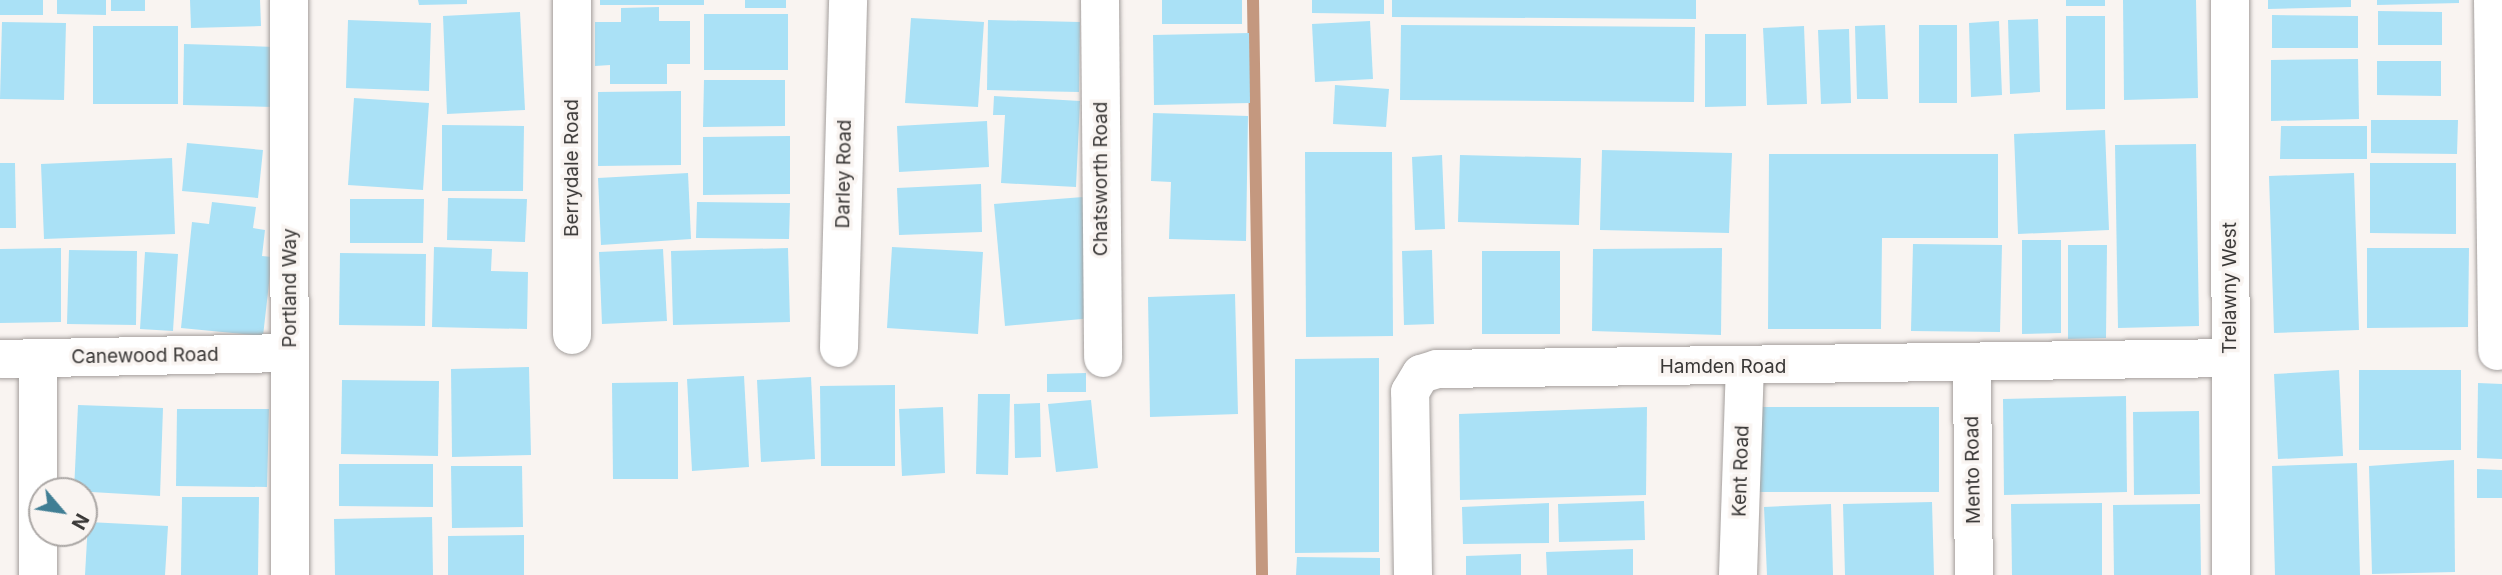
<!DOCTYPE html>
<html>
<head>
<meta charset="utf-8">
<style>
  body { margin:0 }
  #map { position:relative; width:2502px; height:575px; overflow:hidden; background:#f9f4f1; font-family:Inter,sans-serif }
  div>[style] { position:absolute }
  .stream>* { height:12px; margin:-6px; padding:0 6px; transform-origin:6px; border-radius:6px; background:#c4987f }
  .building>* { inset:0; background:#aae1f6 }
  .roads { filter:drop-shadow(0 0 2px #a49f9d) drop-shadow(0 0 2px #a49f9d) }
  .minor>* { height:38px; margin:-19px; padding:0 19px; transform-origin:19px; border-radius:19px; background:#fff }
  span { translate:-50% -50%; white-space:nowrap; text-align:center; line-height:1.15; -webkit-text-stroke:7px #f9f4f1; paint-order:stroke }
  .street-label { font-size:19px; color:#393736 }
  .north { position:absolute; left:28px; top:477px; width:70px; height:70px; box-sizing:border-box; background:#f9f4f1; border:2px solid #aca8a6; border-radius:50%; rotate:119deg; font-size:19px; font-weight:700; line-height:28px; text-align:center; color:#393736 }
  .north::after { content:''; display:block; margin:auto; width:24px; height:32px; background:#407e94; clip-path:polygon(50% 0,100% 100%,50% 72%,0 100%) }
</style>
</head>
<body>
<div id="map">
  <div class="stream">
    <i style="left:1253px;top:0;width:575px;rotate:89.1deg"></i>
  </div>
  <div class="building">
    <i style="clip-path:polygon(0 0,43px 0,43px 15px,0 15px)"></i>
    <i style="clip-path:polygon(57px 0,106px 0,106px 15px,57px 14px)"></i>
    <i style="clip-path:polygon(111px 0,145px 0,145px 11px,111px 11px)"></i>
    <i style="clip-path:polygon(190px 0,260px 0,261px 26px,191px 28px)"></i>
    <i style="clip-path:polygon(418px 0,467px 0,467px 4px,419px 5px)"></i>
    <i style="clip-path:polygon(600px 0,704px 0,704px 5px,600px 5px)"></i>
    <i style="clip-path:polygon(745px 0,786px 0,786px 8px,745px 8px)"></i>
    <i style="clip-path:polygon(1162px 0,1242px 0,1242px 24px,1162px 24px)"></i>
    <i style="clip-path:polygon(1312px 0,1384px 0,1384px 14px,1312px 13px)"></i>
    <i style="clip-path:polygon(1392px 0,1696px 0,1696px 19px,1392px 17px)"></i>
    <i style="clip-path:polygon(2066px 0,2105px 0,2105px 6px,2066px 6px)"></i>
    <i style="clip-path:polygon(2123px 0,2196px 0,2198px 98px,2124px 100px)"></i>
    <i style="clip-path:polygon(2268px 0,2351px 0,2351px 7px,2268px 9px)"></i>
    <i style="clip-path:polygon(2377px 0,2459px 0,2459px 3px,2377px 5px)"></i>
    <i style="clip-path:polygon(659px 7px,659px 21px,690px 21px,690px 64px,667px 64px,667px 84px,610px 84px,610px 65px,595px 66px,595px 22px,621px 22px,621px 8px)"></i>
    <i style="clip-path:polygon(2378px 11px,2442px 12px,2442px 45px,2378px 45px)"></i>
    <i style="clip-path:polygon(520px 12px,525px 110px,447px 114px,443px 16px)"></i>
    <i style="clip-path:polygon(704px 14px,788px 14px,788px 70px,704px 70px)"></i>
    <i style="clip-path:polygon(2272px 15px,2358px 16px,2358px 48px,2272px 48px)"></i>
    <i style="clip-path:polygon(2066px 16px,2105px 16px,2105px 109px,2066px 110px)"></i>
    <i style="clip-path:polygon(911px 18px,984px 22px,978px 107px,905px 103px)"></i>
    <i style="clip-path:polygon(2038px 19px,2040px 92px,2010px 94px,2008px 20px)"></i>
    <i style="clip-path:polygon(348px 20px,431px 23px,429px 91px,346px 88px)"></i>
    <i style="clip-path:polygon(988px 20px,1080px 22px,1079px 92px,987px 90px)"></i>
    <i style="clip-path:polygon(1370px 21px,1373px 79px,1315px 82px,1312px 24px)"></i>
    <i style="clip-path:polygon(1999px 21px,2002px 95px,1971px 97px,1969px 23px)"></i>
    <i style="clip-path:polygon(2px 22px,66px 23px,64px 100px,0 99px)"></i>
    <i style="clip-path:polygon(1401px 25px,1695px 27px,1694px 102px,1400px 100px)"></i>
    <i style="clip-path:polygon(1885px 25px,1888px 99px,1857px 99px,1855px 26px)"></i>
    <i style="clip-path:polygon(1919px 25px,1957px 25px,1957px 103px,1919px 103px)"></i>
    <i style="clip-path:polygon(93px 26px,178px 26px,178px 104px,93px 104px)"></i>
    <i style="clip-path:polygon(1804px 26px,1807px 104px,1767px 105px,1763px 28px)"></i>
    <i style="clip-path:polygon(1849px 29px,1851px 103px,1821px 104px,1818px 30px)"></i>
    <i style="clip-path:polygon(1249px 33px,1250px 103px,1154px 105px,1153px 35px)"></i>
    <i style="clip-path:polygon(1705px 34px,1746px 34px,1746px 106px,1705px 107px)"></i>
    <i style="clip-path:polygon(184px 44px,275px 47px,273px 107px,183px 105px)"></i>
    <i style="clip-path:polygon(2358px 59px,2359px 119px,2271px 121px,2271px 60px)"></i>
    <i style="clip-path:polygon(2377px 61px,2441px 61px,2441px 96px,2377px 95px)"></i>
    <i style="clip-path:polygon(704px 80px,785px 80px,785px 126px,703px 127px)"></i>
    <i style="clip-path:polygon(1335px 85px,1389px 89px,1386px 127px,1333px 124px)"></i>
    <i style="clip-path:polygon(681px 91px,681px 165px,598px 166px,598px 92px)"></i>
    <i style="clip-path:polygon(994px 96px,1080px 101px,1076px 187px,1001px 183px,1005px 115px,993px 115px)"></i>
    <i style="clip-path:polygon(354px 98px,429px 103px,423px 190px,348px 185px)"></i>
    <i style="clip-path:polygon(1153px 113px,1248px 116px,1246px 241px,1169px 239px,1171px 182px,1151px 181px)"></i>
    <i style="clip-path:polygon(2371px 120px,2458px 120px,2457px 154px,2371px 153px)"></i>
    <i style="clip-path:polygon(987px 121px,989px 167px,899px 172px,897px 126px)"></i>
    <i style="clip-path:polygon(442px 125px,524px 126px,523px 191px,442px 191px)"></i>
    <i style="clip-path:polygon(2281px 126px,2367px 126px,2367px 159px,2280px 159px)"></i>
    <i style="clip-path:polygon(2105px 130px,2109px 230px,2018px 234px,2014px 134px)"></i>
    <i style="clip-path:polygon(790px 136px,790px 194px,703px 195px,703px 137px)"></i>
    <i style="clip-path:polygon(187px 143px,263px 150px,258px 198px,182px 191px)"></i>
    <i style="clip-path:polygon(2196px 144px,2199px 326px,2118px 328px,2115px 145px)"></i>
    <i style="clip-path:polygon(1602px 150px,1732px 153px,1729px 233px,1600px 230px)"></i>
    <i style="clip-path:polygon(1305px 152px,1392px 152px,1393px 336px,1306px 337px)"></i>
    <i style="clip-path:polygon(1769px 154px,1998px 154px,1998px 238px,1882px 238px,1881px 329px,1768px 329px)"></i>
    <i style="clip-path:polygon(1442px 155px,1445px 229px,1415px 230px,1412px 157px)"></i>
    <i style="clip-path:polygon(1460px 155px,1581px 158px,1579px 225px,1458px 222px)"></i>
    <i style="clip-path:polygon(172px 158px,175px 234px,44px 239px,41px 164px)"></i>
    <i style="clip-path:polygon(0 163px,15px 163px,16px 228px,0 228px)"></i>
    <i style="clip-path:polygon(2370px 163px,2456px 163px,2456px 234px,2370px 233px)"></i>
    <i style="clip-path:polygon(688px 173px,691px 239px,601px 245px,598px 178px)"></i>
    <i style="clip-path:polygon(2354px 173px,2359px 330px,2274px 333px,2269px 176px)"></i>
    <i style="clip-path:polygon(981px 184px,982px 232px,899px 235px,897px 188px)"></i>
    <i style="clip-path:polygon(1083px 197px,1093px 318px,1005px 326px,994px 204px)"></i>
    <i style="clip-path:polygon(448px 198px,527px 199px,525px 242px,447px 240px)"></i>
    <i style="clip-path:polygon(350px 199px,424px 199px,423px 243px,350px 243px)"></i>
    <i style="clip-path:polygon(212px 202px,256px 207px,253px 228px,265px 230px,262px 256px,272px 257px,263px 336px,181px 328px,192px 222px,209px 224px)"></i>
    <i style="clip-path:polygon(697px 202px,790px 203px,789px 239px,696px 238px)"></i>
    <i style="clip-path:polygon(2022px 240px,2061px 240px,2061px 333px,2022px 334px)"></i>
    <i style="clip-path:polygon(1913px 244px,2002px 245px,2000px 332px,1911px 331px)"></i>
    <i style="clip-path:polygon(2068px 245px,2107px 245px,2106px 338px,2068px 339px)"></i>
    <i style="clip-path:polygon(434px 247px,492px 249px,491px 271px,528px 272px,527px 329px,432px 327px)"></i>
    <i style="clip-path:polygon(892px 247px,983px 252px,978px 334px,887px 328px)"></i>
    <i style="clip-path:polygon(61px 248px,61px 322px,0 323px,0 249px)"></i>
    <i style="clip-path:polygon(788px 248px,790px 322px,673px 325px,671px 251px)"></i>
    <i style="clip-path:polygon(1722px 248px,1721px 335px,1592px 331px,1593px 249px)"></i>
    <i style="clip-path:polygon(2367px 248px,2469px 248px,2468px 327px,2367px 328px)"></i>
    <i style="clip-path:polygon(663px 249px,667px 321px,602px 324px,599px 252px)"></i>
    <i style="clip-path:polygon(69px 250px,137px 251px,136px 325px,67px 324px)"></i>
    <i style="clip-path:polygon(1432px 250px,1434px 324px,1404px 325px,1402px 251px)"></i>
    <i style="clip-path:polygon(1482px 251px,1560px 251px,1560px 334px,1482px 334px)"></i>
    <i style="clip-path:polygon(145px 252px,178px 254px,173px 331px,140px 329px)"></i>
    <i style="clip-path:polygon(340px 253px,426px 254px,425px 326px,339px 325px)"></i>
    <i style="clip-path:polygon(1235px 294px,1238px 414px,1150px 417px,1148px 297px)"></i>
    <i style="clip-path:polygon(1379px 358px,1379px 552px,1295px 553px,1295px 359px)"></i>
    <i style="clip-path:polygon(529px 367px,531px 455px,452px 457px,451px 369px)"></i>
    <i style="clip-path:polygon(2339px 370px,2343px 456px,2278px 459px,2274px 374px)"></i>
    <i style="clip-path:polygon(2359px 370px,2461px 370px,2461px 450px,2359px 450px)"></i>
    <i style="clip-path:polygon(1086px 373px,1086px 392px,1047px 392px,1047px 374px)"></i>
    <i style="clip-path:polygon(744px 376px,749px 467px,692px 471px,687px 379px)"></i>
    <i style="clip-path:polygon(811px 377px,815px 459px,761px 462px,757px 380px)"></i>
    <i style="clip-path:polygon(342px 380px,439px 381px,438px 456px,341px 454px)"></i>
    <i style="clip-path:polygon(678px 382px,678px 479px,613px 479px,612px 383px)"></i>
    <i style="clip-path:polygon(2478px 383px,2502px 384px,2502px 459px,2477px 458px)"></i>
    <i style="clip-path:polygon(895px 385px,895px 466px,821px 466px,820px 386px)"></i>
    <i style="clip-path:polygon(978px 394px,1010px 394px,1008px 475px,976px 474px)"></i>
    <i style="clip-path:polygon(2126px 396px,2127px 492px,2004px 495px,2003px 399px)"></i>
    <i style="clip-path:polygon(1091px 400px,1098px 468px,1056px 472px,1048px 404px)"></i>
    <i style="clip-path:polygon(1040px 403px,1041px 457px,1015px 458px,1014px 404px)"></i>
    <i style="clip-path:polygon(78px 405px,163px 408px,160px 496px,74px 491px)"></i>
    <i style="clip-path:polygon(943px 407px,945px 473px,902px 476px,899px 409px)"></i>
    <i style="clip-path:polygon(1647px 407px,1646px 495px,1460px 500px,1459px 414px)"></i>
    <i style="clip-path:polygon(1756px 407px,1939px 407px,1939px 492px,1756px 492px)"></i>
    <i style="clip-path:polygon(177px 409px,269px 409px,267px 487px,176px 486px)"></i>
    <i style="clip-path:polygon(2199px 411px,2200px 494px,2134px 495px,2133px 412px)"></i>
    <i style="clip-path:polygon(2454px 460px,2455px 572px,2372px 574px,2369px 466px)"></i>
    <i style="clip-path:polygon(2357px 463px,2360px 575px,2275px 575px,2272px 466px)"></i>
    <i style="clip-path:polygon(339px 464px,433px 464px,433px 507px,339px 506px)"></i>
    <i style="clip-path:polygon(451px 466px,522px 466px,523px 527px,452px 528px)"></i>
    <i style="clip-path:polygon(2477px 469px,2502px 470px,2502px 498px,2477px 498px)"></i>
    <i style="clip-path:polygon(182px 497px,259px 497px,258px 575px,181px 575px)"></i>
    <i style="clip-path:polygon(1644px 501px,1645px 540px,1559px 542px,1558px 504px)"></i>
    <i style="clip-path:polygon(1932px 502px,1934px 575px,1845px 575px,1843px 504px)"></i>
    <i style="clip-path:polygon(1549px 503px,1549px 543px,1463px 544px,1462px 507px)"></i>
    <i style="clip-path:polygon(2102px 503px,2102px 575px,2012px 575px,2011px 504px)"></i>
    <i style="clip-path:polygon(1831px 504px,1833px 575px,1767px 575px,1764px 507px)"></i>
    <i style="clip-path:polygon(2200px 504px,2201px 575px,2114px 575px,2113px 505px)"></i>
    <i style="clip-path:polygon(432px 517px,433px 575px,335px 575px,334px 519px)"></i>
    <i style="clip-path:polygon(88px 522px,168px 526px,165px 575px,85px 575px)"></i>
    <i style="clip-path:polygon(524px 535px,524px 575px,448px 575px,448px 536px)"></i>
    <i style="clip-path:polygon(1633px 549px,1633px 575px,1547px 575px,1546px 552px)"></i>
    <i style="clip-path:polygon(1521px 554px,1521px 575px,1466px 575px,1466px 556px)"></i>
    <i style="clip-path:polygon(1297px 557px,1380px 558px,1380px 575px,1296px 575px)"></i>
  </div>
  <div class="roads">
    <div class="minor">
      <i style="left:289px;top:0;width:575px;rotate:89.9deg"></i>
      <i style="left:572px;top:0;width:335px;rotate:90deg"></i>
      <i style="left:1100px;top:0;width:358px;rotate:89.5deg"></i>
      <i style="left:2230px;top:0;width:575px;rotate:89.9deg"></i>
      <i style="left:2493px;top:0;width:351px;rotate:89.3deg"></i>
      <i style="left:839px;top:348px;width:348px;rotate:-88.5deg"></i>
      <i style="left:0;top:359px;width:290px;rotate:-1.2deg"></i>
      <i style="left:1972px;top:365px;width:210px;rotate:89.5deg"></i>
      <i style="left:38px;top:575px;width:217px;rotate:-90deg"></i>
      <i style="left:1413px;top:575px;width:183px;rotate:-90.9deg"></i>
      <i style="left:1410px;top:392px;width:21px;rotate:-59deg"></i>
      <i style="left:1421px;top:374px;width:17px;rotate:-17deg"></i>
      <i style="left:1437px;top:369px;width:793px;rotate:-0.79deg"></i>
      <i style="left:1738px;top:575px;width:209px;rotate:-88.1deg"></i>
    </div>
  </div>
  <div class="street-label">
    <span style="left:572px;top:168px;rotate:-90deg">Berrydale Road</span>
    <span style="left:844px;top:174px;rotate:-89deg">Darley Road</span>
    <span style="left:1101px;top:179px;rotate:-90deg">Chatsworth Road</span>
    <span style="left:290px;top:288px;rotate:-90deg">Portland Way</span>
    <span style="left:2230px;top:288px;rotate:-90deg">Trelawny West</span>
    <span style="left:145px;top:356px;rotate:-1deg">Canewood Road</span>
    <span style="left:1723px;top:367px">Hamden Road</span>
    <span style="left:1973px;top:470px;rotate:-91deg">Mento Road</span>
    <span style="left:1741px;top:471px;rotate:-88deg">Kent Road</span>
  </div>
  <div class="north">N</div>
</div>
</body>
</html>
